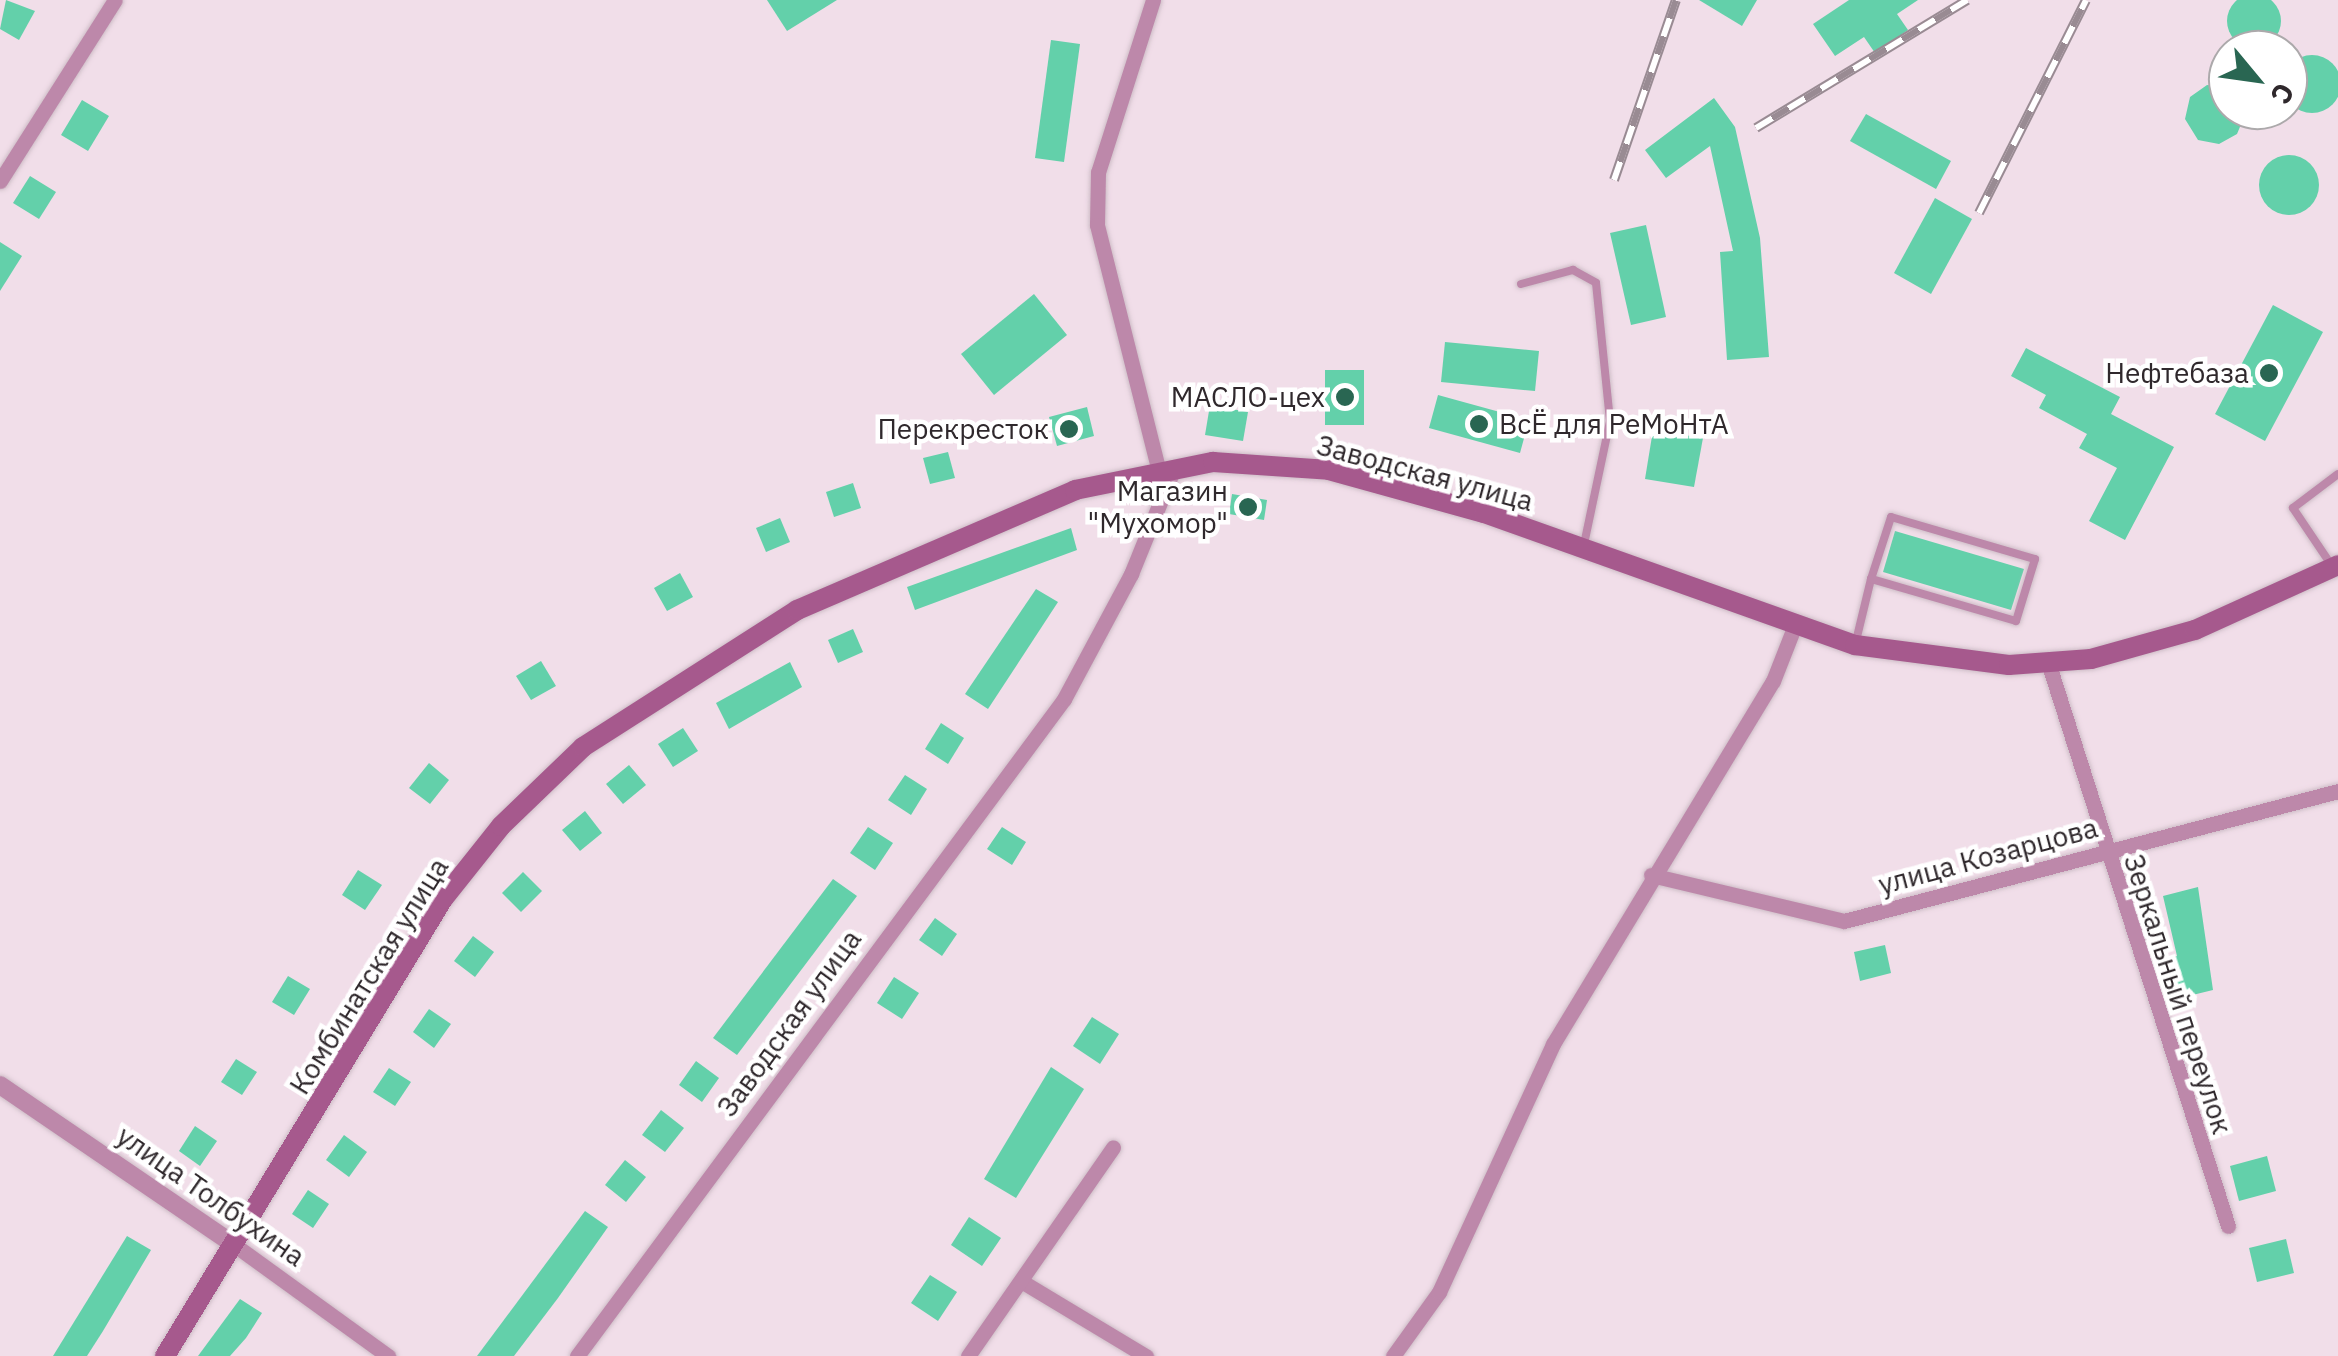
<!DOCTYPE html>
<html>
<head>
<meta charset="utf-8">
<style>
  body { margin:0 }
  #map { position:relative; width:2338px; height:1356px; overflow:hidden; background:#f1dee9; font-family:"IBM Plex Sans",sans-serif }
  div>[style] { position:absolute }
  .building>* { inset:0; background:#63d0aa }
  .round { border-radius:50% }
  .roads { filter:drop-shadow(0 0 2px #cebdc7) drop-shadow(0 0 2px #cebdc7) }
  .service>* { height:8px; margin:-4px; padding:0 4px; transform-origin:4px; border-radius:4px; background:#bd88aa }
  .minor>* { height:15px; margin:-7.5px; padding:0 7.5px; transform-origin:7.5px; border-radius:7.5px; background:#bd88aa }
  .tertiary>* { height:18px; margin:-9px; padding:0 9px; transform-origin:9px; border-radius:9px; background:#bd88aa }
  .secondary>* { height:20px; margin:-10px; padding:0 10px; transform-origin:10px; border-radius:10px; background:#a6598d }
  .rail>* { height:10px; margin-top:-5px; transform-origin:0; background:repeating-linear-gradient(90deg,#fff 0 19px,#998b93 0 38px); box-sizing:border-box; border-block:2px solid #998b93 }
  .dots>* { width:28px; height:28px; translate:-50% -50%; box-sizing:border-box; border:5px solid #fff; border-radius:50% }
  span { translate:-50% -50%; white-space:nowrap; text-align:center; line-height:1.15; -webkit-text-stroke:9px #fff; paint-order:stroke }
  .poi-label { font-size:28px; color:#2f282c }
  .right { translate:-100% -50%; text-align:right }
  .left { translate:0 -50%; text-align:left }
  .street-label { font-size:28px; color:#2f282c }
  .north { position:absolute; left:2208px; top:30px; width:100px; height:100px; box-sizing:border-box; background:#fff; border:2px solid #aca9ab; border-radius:50%; rotate:119deg; font-size:28px; font-weight:700; line-height:40px; text-align:center; color:#2f282c }
  .north::after { content:''; display:block; margin:auto; width:35px; height:45px; background:#296652; clip-path:polygon(50% 0,100% 100%,50% 72%,0 100%) }
</style>
</head>
<body>
<div id="map">
  <div class="building">
    <i class="round" style="left:2227px;top:-6px;width:54px;height:54px"></i>
    <i style="clip-path:polygon(6px 0,35px 11px,19px 40px,0 29px)"></i>
    <i style="clip-path:polygon(767px 0,837px 0,787px 31px)"></i>
    <i style="clip-path:polygon(1699px 0,1757px 0,1742px 26px)"></i>
    <i style="clip-path:polygon(1849px 0,1918px 0,1897px 14px,1908px 30px,1875px 53px,1864px 37px,1835px 56px,1813px 24px)"></i>
    <i style="clip-path:polygon(1051px 40px,1080px 44px,1064px 162px,1035px 158px)"></i>
    <i class="round" style="left:2283px;top:55px;width:58px;height:58px"></i>
    <i style="clip-path:polygon(2207px 85px,2228px 87px,2228px 110px,2247px 110px,2237px 134px,2219px 144px,2198px 140px,2185px 119px,2190px 97px)"></i>
    <i style="clip-path:polygon(1714px 98px,1735px 127px,1760px 238px,1769px 357px,1727px 360px,1720px 252px,1733px 251px,1710px 146px,1666px 178px,1645px 150px)"></i>
    <i style="clip-path:polygon(82px 100px,109px 116px,88px 151px,61px 135px)"></i>
    <i style="clip-path:polygon(1866px 114px,1951px 161px,1936px 189px,1850px 141px)"></i>
    <i class="round" style="left:2259px;top:155px;width:60px;height:60px"></i>
    <i style="clip-path:polygon(30px 176px,56px 192px,39px 219px,13px 203px)"></i>
    <i style="clip-path:polygon(1935px 198px,1972px 219px,1931px 294px,1894px 273px)"></i>
    <i style="clip-path:polygon(1646px 225px,1666px 317px,1631px 325px,1610px 233px)"></i>
    <i style="clip-path:polygon(0 242px,22px 256px,0 291px)"></i>
    <i style="clip-path:polygon(1034px 294px,1067px 335px,994px 395px,961px 354px)"></i>
    <i style="clip-path:polygon(2273px 305px,2323px 332px,2265px 441px,2215px 414px)"></i>
    <i style="clip-path:polygon(1445px 342px,1539px 351px,1535px 391px,1441px 382px)"></i>
    <i style="clip-path:polygon(2026px 348px,2120px 397px,2111px 414px,2174px 447px,2125px 540px,2089px 521px,2117px 468px,2079px 448px,2087px 434px,2039px 408px,2046px 395px,2011px 376px)"></i>
    <i style="clip-path:polygon(1325px 370px,1364px 370px,1364px 425px,1325px 425px)"></i>
    <i style="clip-path:polygon(1438px 395px,1529px 420px,1520px 453px,1429px 428px)"></i>
    <i style="clip-path:polygon(1210px 405px,1248px 412px,1243px 441px,1205px 435px)"></i>
    <i style="clip-path:polygon(1087px 407px,1094px 436px,1057px 446px,1049px 417px)"></i>
    <i style="clip-path:polygon(1653px 430px,1703px 438px,1694px 487px,1645px 479px)"></i>
    <i style="clip-path:polygon(948px 452px,955px 478px,930px 484px,923px 458px)"></i>
    <i style="clip-path:polygon(853px 483px,861px 508px,834px 517px,826px 492px)"></i>
    <i style="clip-path:polygon(1232px 494px,1267px 500px,1264px 520px,1229px 514px)"></i>
    <i style="clip-path:polygon(780px 518px,790px 542px,766px 552px,756px 528px)"></i>
    <i style="clip-path:polygon(1071px 528px,1077px 550px,915px 610px,907px 587px)"></i>
    <i style="clip-path:polygon(1895px 531px,2024px 569px,2011px 610px,1883px 572px)"></i>
    <i style="clip-path:polygon(680px 573px,693px 597px,667px 611px,654px 588px)"></i>
    <i style="clip-path:polygon(1036px 589px,1058px 602px,988px 709px,965px 694px)"></i>
    <i style="clip-path:polygon(853px 629px,863px 652px,838px 663px,828px 640px)"></i>
    <i style="clip-path:polygon(541px 661px,556px 686px,531px 700px,516px 676px)"></i>
    <i style="clip-path:polygon(790px 662px,802px 687px,729px 729px,716px 703px)"></i>
    <i style="clip-path:polygon(941px 723px,964px 738px,948px 764px,925px 749px)"></i>
    <i style="clip-path:polygon(683px 728px,698px 751px,673px 767px,658px 744px)"></i>
    <i style="clip-path:polygon(429px 763px,449px 780px,430px 804px,409px 788px)"></i>
    <i style="clip-path:polygon(629px 765px,646px 785px,623px 804px,606px 784px)"></i>
    <i style="clip-path:polygon(905px 775px,927px 789px,911px 815px,888px 800px)"></i>
    <i style="clip-path:polygon(585px 811px,602px 833px,580px 851px,562px 830px)"></i>
    <i style="clip-path:polygon(868px 827px,893px 843px,875px 870px,850px 853px)"></i>
    <i style="clip-path:polygon(1002px 827px,1026px 842px,1012px 865px,987px 849px)"></i>
    <i style="clip-path:polygon(358px 870px,382px 885px,365px 910px,342px 895px)"></i>
    <i style="clip-path:polygon(523px 872px,542px 891px,521px 912px,502px 893px)"></i>
    <i style="clip-path:polygon(833px 879px,857px 896px,737px 1055px,713px 1038px)"></i>
    <i style="clip-path:polygon(2198px 887px,2213px 990px,2176px 999px,2167px 958px,2177px 956px,2163px 896px)"></i>
    <i style="clip-path:polygon(935px 918px,957px 934px,942px 956px,919px 940px)"></i>
    <i style="clip-path:polygon(473px 936px,494px 952px,475px 977px,454px 961px)"></i>
    <i style="clip-path:polygon(1885px 945px,1891px 973px,1860px 981px,1854px 952px)"></i>
    <i style="clip-path:polygon(288px 976px,310px 989px,294px 1015px,272px 1002px)"></i>
    <i style="clip-path:polygon(894px 977px,919px 993px,902px 1019px,877px 1003px)"></i>
    <i style="clip-path:polygon(429px 1009px,451px 1024px,434px 1048px,413px 1032px)"></i>
    <i style="clip-path:polygon(1092px 1017px,1119px 1034px,1100px 1064px,1073px 1046px)"></i>
    <i style="clip-path:polygon(236px 1059px,257px 1072px,242px 1095px,221px 1082px)"></i>
    <i style="clip-path:polygon(696px 1061px,719px 1078px,702px 1102px,679px 1085px)"></i>
    <i style="clip-path:polygon(1051px 1067px,1084px 1089px,1016px 1198px,984px 1179px)"></i>
    <i style="clip-path:polygon(389px 1068px,411px 1082px,395px 1106px,373px 1092px)"></i>
    <i style="clip-path:polygon(661px 1110px,684px 1128px,665px 1152px,642px 1135px)"></i>
    <i style="clip-path:polygon(195px 1126px,217px 1141px,200px 1166px,179px 1151px)"></i>
    <i style="clip-path:polygon(344px 1135px,367px 1152px,349px 1177px,326px 1160px)"></i>
    <i style="clip-path:polygon(2267px 1156px,2276px 1191px,2239px 1201px,2230px 1166px)"></i>
    <i style="clip-path:polygon(625px 1160px,646px 1177px,626px 1202px,605px 1185px)"></i>
    <i style="clip-path:polygon(308px 1190px,329px 1204px,313px 1228px,292px 1214px)"></i>
    <i style="clip-path:polygon(585px 1211px,608px 1227px,558px 1298px,514px 1356px,477px 1356px)"></i>
    <i style="clip-path:polygon(969px 1217px,1001px 1238px,982px 1266px,951px 1245px)"></i>
    <i style="clip-path:polygon(127px 1236px,151px 1250px,103px 1331px,87px 1356px,53px 1356px)"></i>
    <i style="clip-path:polygon(2286px 1239px,2294px 1273px,2257px 1282px,2249px 1248px)"></i>
    <i style="clip-path:polygon(930px 1275px,957px 1292px,938px 1321px,911px 1303px)"></i>
    <i style="clip-path:polygon(240px 1299px,262px 1313px,246px 1338px,230px 1356px,198px 1356px)"></i>
  </div>
  <div class="roads">
    <div class="service">
      <i style="left:1521px;top:284px;width:54px;rotate:-15.1deg"></i>
      <i style="left:1573px;top:270px;width:26px;rotate:29deg"></i>
      <i style="left:1596px;top:283px;width:139px;rotate:84.2deg"></i>
      <i style="left:1610px;top:421px;width:126px;rotate:101.9deg"></i>
      <i style="left:2332px;top:566px;width:70px;rotate:-123.9deg"></i>
      <i style="left:2293px;top:508px;width:56px;rotate:-37.1deg"></i>
      <i style="left:1856px;top:641px;width:64px;rotate:-76.4deg"></i>
      <i style="left:1871px;top:579px;width:65px;rotate:-72.1deg"></i>
      <i style="left:1891px;top:517px;width:150px;rotate:16.3deg"></i>
      <i style="left:2035px;top:559px;width:65px;rotate:107deg"></i>
      <i style="left:2016px;top:621px;width:151px;rotate:-163.8deg"></i>
    </div>
    <div class="minor">
      <i style="left:1153px;top:0;width:181px;rotate:107.7deg"></i>
      <i style="left:1098px;top:172px;width:53px;rotate:91.1deg"></i>
      <i style="left:1097px;top:225px;width:250px;rotate:75.9deg"></i>
      <i style="left:0;top:181px;width:214px;rotate:-57.6deg"></i>
      <i style="left:2048px;top:662px;width:592px;rotate:72.3deg"></i>
      <i style="left:1651px;top:875px;width:198px;rotate:13.4deg"></i>
      <i style="left:1844px;top:921px;width:511px;rotate:-14.74deg"></i>
      <i style="left:236px;top:1246px;width:188px;rotate:35.9deg"></i>
      <i style="left:1021px;top:1281px;width:146px;rotate:31deg"></i>
      <i style="left:577px;top:1356px;width:818px;rotate:-53.45deg"></i>
      <i style="left:1064px;top:699px;width:142px;rotate:-61.8deg"></i>
      <i style="left:1131px;top:574px;width:114px;rotate:-67.9deg"></i>
      <i style="left:968px;top:1356px;width:254px;rotate:-55.2deg"></i>
      <i style="left:1393px;top:1356px;width:79px;rotate:-54.3deg"></i>
      <i style="left:1439px;top:1292px;width:273px;rotate:-65.3deg"></i>
      <i style="left:1553px;top:1044px;width:424px;rotate:-58.8deg"></i>
      <i style="left:1773px;top:681px;width:60px;rotate:-68.6deg"></i>
    </div>
    <div class="tertiary">
      <i style="left:0;top:1085px;width:286px;rotate:34.3deg"></i>
    </div>
    <div class="secondary">
      <i style="left:165px;top:1356px;width:535px;rotate:-58.69deg"></i>
      <i style="left:443px;top:899px;width:93px;rotate:-51.5deg"></i>
      <i style="left:501px;top:826px;width:114px;rotate:-43.9deg"></i>
      <i style="left:583px;top:747px;width:254px;rotate:-32.6deg"></i>
      <i style="left:797px;top:610px;width:303px;rotate:-23.3deg"></i>
      <i style="left:1075px;top:490px;width:141px;rotate:-11.5deg"></i>
      <i style="left:1213px;top:462px;width:116px;rotate:3.9deg"></i>
      <i style="left:1329px;top:470px;width:161px;rotate:15.5deg"></i>
      <i style="left:1484px;top:513px;width:394px;rotate:19.6deg"></i>
      <i style="left:1855px;top:645px;width:155px;rotate:7.4deg"></i>
      <i style="left:2009px;top:665px;width:82px;rotate:-4.2deg"></i>
      <i style="left:2091px;top:659px;width:108px;rotate:-15.6deg"></i>
      <i style="left:2195px;top:630px;width:157px;rotate:-24.4deg"></i>
    </div>
  </div>
  <div class="rail">
    <i style="left:1756px;top:128px;width:247px;rotate:-31.2deg"></i>
    <i style="left:1614px;top:180px;width:190px;rotate:-71deg"></i>
    <i style="left:1979px;top:213px;width:238px;rotate:-63.3deg"></i>
  </div>
  <div class="dots">
    <i style="left:2269px;top:373px;background:#296652"></i>
    <i style="left:1345px;top:397px;background:#296652"></i>
    <i style="left:1479px;top:424px;background:#296652"></i>
    <i style="left:1069px;top:429px;background:#296652"></i>
    <i style="left:1248px;top:507px;background:#296652"></i>
  </div>
  <div class="poi-label">
    <span class="right" style="left:2249px;top:373px">Нефтебаза</span>
    <span class="right" style="left:1325px;top:397px">МАСЛО-цех</span>
    <span class="left" style="left:1499px;top:424px">ВсЁ для РеМоНтА</span>
    <span class="right" style="left:1049px;top:429px">Перекресток</span>
    <span class="right" style="left:1228px;top:507px">Магазин<br>"Мухомор"</span>
  </div>
  <div class="street-label">
    <span style="left:1425px;top:473px;rotate:15deg">Заводская улица</span>
    <span style="left:1988px;top:856px;rotate:-15deg">улица Козарцова</span>
    <span style="left:369px;top:976px;rotate:-58deg">Комбинатская улица</span>
    <span style="left:2178px;top:994px;rotate:72deg">Зеркальный переулок</span>
    <span style="left:789px;top:1023px;rotate:-54deg">Заводская улица</span>
    <span style="left:211px;top:1196px;rotate:35deg">улица Толбухина</span>
  </div>
  <div class="north">С</div>
</div>
</body>
</html>
